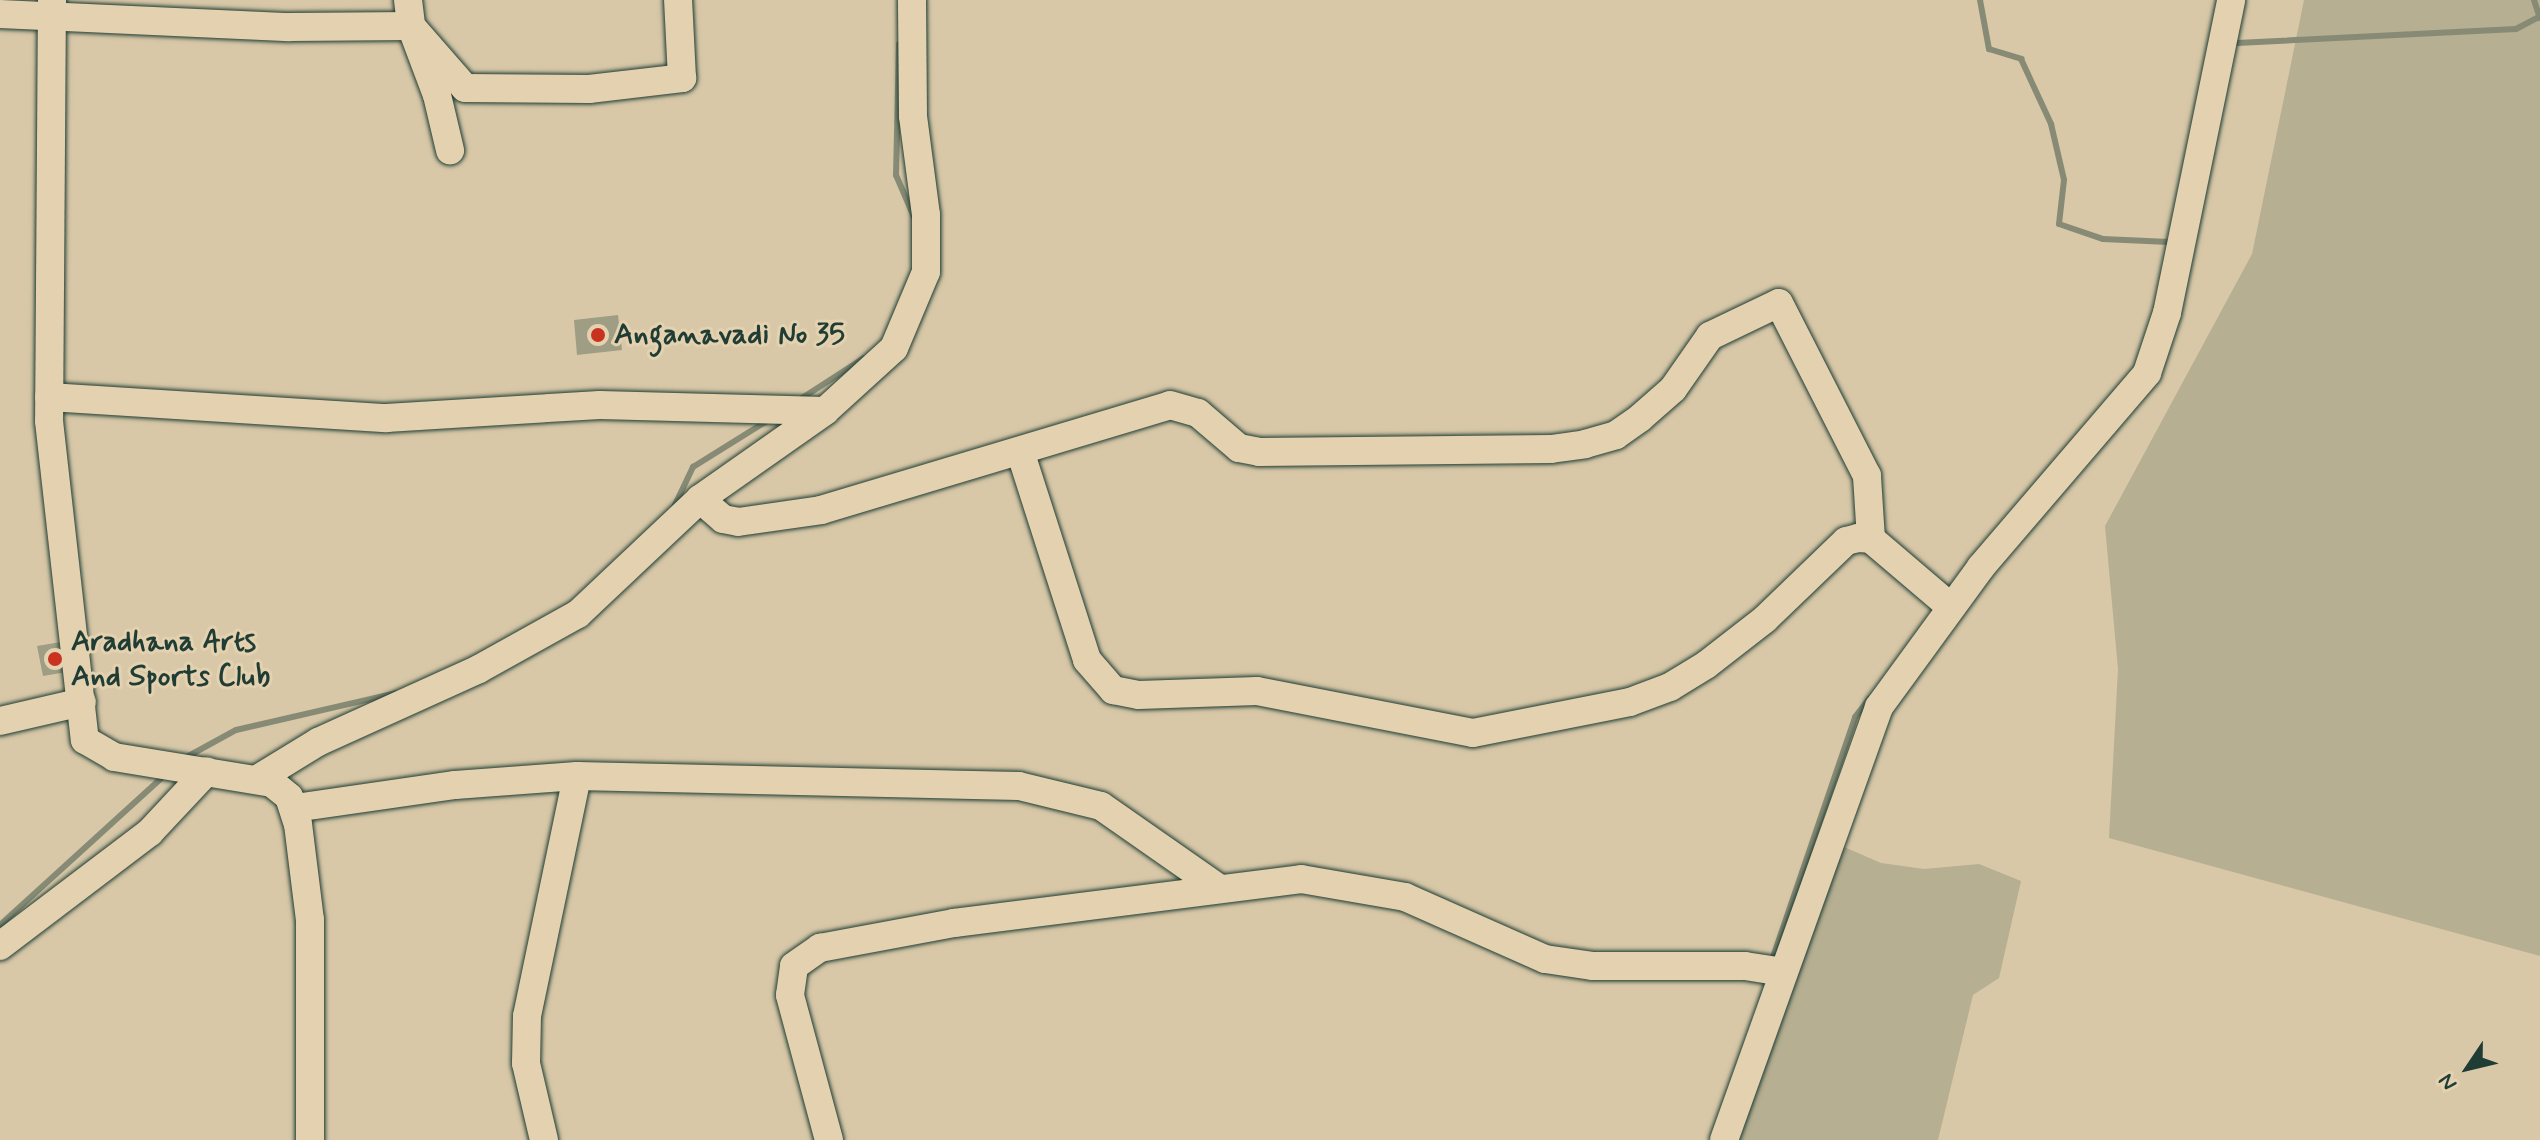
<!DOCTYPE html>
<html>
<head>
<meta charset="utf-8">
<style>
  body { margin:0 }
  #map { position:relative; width:2540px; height:1140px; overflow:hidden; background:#d8c8a8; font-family:Mynerve,sans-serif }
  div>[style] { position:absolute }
  .green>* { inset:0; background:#b6af92 }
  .stream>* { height:6px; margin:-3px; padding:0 3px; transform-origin:3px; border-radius:3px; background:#878b75 }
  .building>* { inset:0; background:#9f9d83 }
  .roads { filter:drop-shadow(0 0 2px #1f3d34) drop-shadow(0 0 2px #1f3d34) }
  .minor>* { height:28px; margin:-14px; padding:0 14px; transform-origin:14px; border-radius:14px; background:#e4d1af }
  .dots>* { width:22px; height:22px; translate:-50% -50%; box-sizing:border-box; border:4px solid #e4d1af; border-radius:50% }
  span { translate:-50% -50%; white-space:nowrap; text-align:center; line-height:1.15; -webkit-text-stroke:6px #e4d1af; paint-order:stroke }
  .poi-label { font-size:30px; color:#1f3d34; font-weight:700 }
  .left { translate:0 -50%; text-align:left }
  .north { position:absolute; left:2428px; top:1028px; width:80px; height:80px; -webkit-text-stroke:6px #e4d1af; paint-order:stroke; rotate:235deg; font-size:22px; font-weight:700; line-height:32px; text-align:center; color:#1f3d34 }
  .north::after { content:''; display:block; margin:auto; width:28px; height:36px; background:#1f3d34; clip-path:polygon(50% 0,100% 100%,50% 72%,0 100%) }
</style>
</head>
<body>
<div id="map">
  <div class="green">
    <i style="clip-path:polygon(2304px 0,2540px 0,2540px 956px,2109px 838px,2118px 669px,2105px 526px,2252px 254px)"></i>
    <i style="clip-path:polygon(1835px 843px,1881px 863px,1924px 869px,1979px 864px,2021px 881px,1999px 978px,1973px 995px,1938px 1140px,1731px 1140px)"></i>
  </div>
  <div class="stream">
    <i style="left:1980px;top:0;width:50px;rotate:79.6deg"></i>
    <i style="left:1989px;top:49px;width:34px;rotate:17deg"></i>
    <i style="left:2021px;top:59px;width:72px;rotate:65.2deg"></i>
    <i style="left:2051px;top:124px;width:57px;rotate:76.9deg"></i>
    <i style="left:2064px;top:180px;width:44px;rotate:96.5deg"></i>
    <i style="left:2059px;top:224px;width:46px;rotate:18.8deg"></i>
    <i style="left:2103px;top:239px;width:66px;rotate:2.6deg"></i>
    <i style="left:2534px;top:0;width:19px;rotate:72deg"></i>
    <i style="left:2237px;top:43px;width:279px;rotate:-2.9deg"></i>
    <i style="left:2516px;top:29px;width:26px;rotate:-28deg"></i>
    <i style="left:899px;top:44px;width:131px;rotate:91.3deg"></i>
    <i style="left:896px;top:175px;width:46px;rotate:66.8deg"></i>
    <i style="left:799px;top:400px;width:77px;rotate:-32.9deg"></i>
    <i style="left:673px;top:509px;width:47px;rotate:-64.5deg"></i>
    <i style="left:693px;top:467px;width:91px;rotate:-31.9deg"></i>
    <i style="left:183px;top:759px;width:60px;rotate:-28.7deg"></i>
    <i style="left:236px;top:730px;width:164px;rotate:-13deg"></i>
    <i style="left:0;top:925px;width:224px;rotate:-42.3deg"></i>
    <i style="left:1772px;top:960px;width:257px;rotate:-71.1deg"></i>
    <i style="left:1855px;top:717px;width:23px;rotate:-52deg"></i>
  </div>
  <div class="building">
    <i style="clip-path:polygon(618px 315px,622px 350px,577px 355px,574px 320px)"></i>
    <i style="clip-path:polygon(67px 641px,73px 671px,43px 676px,37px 646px)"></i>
  </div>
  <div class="roads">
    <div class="minor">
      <i style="left:52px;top:0;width:421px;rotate:90.4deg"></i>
      <i style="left:49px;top:421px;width:321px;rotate:83.6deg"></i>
      <i style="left:85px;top:740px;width:34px;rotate:30deg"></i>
      <i style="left:114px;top:757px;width:160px;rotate:9.3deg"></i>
      <i style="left:272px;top:783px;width:22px;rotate:39deg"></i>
      <i style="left:289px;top:797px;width:28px;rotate:72deg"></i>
      <i style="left:298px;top:824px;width:97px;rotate:82.9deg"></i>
      <i style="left:310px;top:920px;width:220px;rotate:90deg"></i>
      <i style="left:408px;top:0;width:26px;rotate:83deg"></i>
      <i style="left:411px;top:26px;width:74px;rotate:69.4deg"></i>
      <i style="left:437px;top:95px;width:57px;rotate:76.7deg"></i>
      <i style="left:0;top:14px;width:290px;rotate:2.6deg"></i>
      <i style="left:290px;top:27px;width:121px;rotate:-0.5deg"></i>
      <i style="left:411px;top:26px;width:82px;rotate:48.9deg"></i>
      <i style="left:465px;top:88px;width:124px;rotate:0.5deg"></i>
      <i style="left:589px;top:89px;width:94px;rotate:-6.7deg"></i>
      <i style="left:682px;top:78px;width:78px;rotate:-92.9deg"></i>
      <i style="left:49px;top:397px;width:338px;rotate:3.6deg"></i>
      <i style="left:386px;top:418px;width:214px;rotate:-3.5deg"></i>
      <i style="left:600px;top:405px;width:225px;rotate:1.5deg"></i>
      <i style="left:1021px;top:454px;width:216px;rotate:72.2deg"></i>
      <i style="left:1087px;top:660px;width:40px;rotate:49deg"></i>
      <i style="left:1113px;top:690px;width:26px;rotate:11deg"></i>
      <i style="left:1139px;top:695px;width:118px;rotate:-1.9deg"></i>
      <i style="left:1257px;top:691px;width:220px;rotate:11deg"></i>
      <i style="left:1473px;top:733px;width:160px;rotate:-11.2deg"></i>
      <i style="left:1630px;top:702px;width:43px;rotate:-20.6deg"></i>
      <i style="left:1670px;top:687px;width:42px;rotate:-31.4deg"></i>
      <i style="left:1706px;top:665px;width:75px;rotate:-37.9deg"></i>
      <i style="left:1765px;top:619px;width:112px;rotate:-43.9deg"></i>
      <i style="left:1846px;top:541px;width:12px;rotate:-14deg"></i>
      <i style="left:1858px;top:538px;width:13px;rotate:4deg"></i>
      <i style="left:1871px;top:539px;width:105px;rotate:40.4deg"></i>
      <i style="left:700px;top:499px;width:30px;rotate:41deg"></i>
      <i style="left:723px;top:519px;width:15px;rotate:11deg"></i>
      <i style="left:738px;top:522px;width:84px;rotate:-8.2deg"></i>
      <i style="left:821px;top:510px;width:364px;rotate:-16.7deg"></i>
      <i style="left:1170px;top:405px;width:29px;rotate:16deg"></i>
      <i style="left:1198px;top:413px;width:54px;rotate:40.5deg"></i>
      <i style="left:1239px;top:448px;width:20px;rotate:11deg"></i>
      <i style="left:1259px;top:452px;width:292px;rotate:-0.6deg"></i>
      <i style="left:1551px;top:449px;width:34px;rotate:-8deg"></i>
      <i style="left:1585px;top:444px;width:32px;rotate:-16deg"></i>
      <i style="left:1616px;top:435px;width:29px;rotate:-35deg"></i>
      <i style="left:1640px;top:418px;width:44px;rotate:-41.3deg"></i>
      <i style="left:1673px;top:389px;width:65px;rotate:-55.1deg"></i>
      <i style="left:1710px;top:336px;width:76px;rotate:-25.6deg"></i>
      <i style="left:1779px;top:303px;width:194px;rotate:63deg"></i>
      <i style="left:1867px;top:476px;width:63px;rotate:86.4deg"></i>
      <i style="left:0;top:721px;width:84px;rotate:-13deg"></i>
      <i style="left:256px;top:780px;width:73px;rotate:-31.5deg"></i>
      <i style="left:318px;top:742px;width:177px;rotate:-24.4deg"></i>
      <i style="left:479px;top:669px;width:113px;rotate:-29.1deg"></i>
      <i style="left:578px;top:614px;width:168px;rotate:-43.3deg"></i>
      <i style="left:700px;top:499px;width:153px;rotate:-35.1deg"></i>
      <i style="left:825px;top:411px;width:93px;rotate:-42.4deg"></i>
      <i style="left:894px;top:348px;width:82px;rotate:-67.2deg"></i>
      <i style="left:926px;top:272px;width:57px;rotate:-90deg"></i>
      <i style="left:926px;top:215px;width:100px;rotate:-97.5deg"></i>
      <i style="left:913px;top:116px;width:116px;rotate:-90.5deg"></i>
      <i style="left:295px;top:808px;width:162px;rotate:-8.2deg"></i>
      <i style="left:455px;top:785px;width:122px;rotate:-4.2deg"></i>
      <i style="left:577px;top:776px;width:442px;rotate:1.3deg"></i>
      <i style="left:1019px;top:786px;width:84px;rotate:13.7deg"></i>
      <i style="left:1101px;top:806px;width:141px;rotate:34.9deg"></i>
      <i style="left:0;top:946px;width:188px;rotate:-37.2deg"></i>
      <i style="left:150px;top:832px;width:83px;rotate:-46.9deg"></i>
      <i style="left:544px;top:1140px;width:79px;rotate:-103.2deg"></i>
      <i style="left:526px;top:1063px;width:47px;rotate:-88.8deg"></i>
      <i style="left:527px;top:1016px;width:245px;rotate:-78.2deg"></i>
      <i style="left:829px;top:1140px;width:150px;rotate:-105.1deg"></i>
      <i style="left:790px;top:995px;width:29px;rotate:-82deg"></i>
      <i style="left:794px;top:966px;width:32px;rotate:-35deg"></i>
      <i style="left:820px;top:948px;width:136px;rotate:-10.6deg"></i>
      <i style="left:954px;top:923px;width:350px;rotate:-7.2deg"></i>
      <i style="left:1301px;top:879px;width:106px;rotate:9.8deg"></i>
      <i style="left:1405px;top:897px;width:153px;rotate:23.9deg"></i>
      <i style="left:1545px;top:959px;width:49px;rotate:8.3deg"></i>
      <i style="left:1593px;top:966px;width:152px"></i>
      <i style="left:1745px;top:966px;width:38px;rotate:9deg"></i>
      <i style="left:1724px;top:1140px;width:460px;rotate:-70.3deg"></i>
      <i style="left:1879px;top:707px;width:173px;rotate:-53.9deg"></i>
      <i style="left:1981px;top:567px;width:255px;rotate:-49.4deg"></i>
      <i style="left:2147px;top:373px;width:63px;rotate:-71.6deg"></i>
      <i style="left:2167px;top:313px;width:319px;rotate:-78.4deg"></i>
    </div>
  </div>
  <div class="dots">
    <i style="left:598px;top:335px;background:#c8321e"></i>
    <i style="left:55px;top:659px;background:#c8321e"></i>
  </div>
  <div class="poi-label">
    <span class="left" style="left:614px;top:335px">Anganavadi No 35</span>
    <span class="left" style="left:71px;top:659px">Aradhana Arts<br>And Sports Club</span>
  </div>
  <div class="north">N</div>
</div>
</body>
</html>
